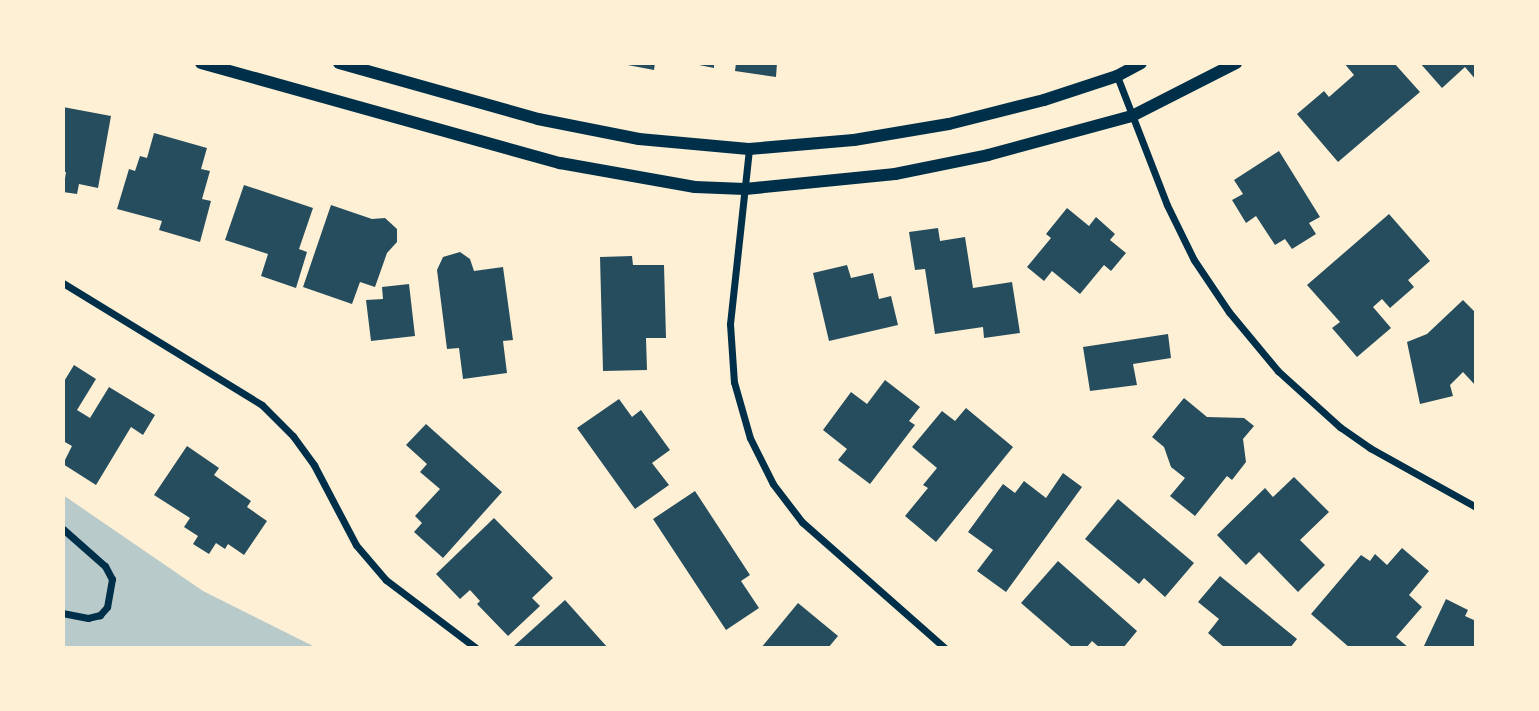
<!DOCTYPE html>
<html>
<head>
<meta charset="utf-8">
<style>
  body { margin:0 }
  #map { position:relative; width:1539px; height:711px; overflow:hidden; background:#fdf0d5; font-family:"DM Sans",sans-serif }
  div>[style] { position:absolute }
  .green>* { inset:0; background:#b9caca }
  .building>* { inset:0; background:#264d5e }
  .minor>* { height:7px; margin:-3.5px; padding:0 3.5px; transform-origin:3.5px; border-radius:3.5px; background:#003049 }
  .tertiary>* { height:12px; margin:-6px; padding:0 6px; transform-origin:6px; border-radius:6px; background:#003049 }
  span { translate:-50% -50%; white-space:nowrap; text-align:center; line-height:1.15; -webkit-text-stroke:5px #fdf0d5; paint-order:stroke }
  .frame { position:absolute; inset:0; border:65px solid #fdf0d5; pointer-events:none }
</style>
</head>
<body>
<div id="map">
  <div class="green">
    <i style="clip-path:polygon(63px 495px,203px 591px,317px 648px,63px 648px)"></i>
  </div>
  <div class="building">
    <i style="clip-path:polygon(617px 63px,655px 63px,654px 70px)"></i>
    <i style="clip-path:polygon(689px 63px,714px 63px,714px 68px)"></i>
    <i style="clip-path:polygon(736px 63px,777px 63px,776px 77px,735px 71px)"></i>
    <i style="clip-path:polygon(1344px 63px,1394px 63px,1420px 92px,1338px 162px,1297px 114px,1324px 91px,1329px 97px,1354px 75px)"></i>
    <i style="clip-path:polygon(1420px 63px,1476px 63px,1476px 80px,1465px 67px,1442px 88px)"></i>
    <i style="clip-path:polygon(63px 107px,111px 116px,98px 188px,79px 184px,77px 194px,63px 192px,66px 172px,63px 172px)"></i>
    <i style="clip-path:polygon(154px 133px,207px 148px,201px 169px,210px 171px,202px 199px,211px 201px,200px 242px,159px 230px,162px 221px,117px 209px,129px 169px,135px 171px,140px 156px,147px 158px)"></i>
    <i style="clip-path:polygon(1279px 151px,1320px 217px,1309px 223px,1316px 234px,1292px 249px,1285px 239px,1275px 245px,1256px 216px,1246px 223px,1232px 200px,1243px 194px,1234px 180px)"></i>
    <i style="clip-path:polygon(244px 185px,313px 208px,299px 249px,307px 252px,296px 288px,261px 276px,268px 254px,225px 240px)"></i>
    <i style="clip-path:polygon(331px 205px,372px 219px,385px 218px,397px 229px,397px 242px,387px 253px,375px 287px,360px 282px,352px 304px,303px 287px)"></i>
    <i style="clip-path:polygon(1067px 208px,1089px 226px,1096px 217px,1115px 234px,1110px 240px,1126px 253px,1111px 271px,1104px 265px,1080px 294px,1052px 271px,1044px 281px,1027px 267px,1051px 238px,1046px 234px)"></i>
    <i style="clip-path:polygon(1389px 214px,1430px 261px,1408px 280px,1414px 287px,1390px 308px,1382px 299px,1373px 307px,1391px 328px,1357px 357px,1332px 328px,1340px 322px,1307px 285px)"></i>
    <i style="clip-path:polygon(938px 228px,940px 241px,965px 237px,973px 288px,1012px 282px,1020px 333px,984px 338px,983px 327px,935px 334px,925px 269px,915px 270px,909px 232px)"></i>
    <i style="clip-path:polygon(460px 252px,470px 259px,474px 271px,503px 267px,513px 340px,503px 341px,507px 373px,463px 379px,459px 348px,447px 349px,437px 270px,443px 257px)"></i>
    <i style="clip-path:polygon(632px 256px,633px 265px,664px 265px,666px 338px,646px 338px,647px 370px,603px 371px,600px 257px)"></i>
    <i style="clip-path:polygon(847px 265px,851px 278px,873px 273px,879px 299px,891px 296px,898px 325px,829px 341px,813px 273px)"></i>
    <i style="clip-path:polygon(409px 284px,415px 336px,371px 341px,366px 300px,383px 299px,382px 287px)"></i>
    <i style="clip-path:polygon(1463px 300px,1476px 313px,1476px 386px,1463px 372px,1450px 385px,1453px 396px,1420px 404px,1407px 342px,1427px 334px)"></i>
    <i style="clip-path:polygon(1168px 334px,1171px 358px,1133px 364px,1137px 385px,1090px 391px,1083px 347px)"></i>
    <i style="clip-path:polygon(74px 365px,96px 379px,77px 410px,90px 418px,109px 387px,155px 415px,143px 435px,131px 427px,96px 485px,63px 464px,72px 446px,63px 441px,63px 383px)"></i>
    <i style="clip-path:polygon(885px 380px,920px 407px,909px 421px,915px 425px,870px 484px,838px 460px,847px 449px,823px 430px,851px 392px,867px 404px)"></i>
    <i style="clip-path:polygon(1184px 398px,1207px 417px,1244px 418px,1254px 426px,1243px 439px,1246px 462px,1232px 480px,1227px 476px,1195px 516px,1170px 496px,1185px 478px,1171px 467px,1164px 447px,1152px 437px)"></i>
    <i style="clip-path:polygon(619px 399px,632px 417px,641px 410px,670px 450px,652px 463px,669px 485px,635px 509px,577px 428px)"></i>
    <i style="clip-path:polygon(966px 408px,1013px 447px,936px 542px,905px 516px,928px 488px,923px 485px,937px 468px,912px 447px,942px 411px,955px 421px)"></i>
    <i style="clip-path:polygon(426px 424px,502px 492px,443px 558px,414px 532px,422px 523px,415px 516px,440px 489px,420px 472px,427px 464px,406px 445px)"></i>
    <i style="clip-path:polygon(187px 446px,219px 468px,214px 475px,251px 501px,247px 507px,267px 521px,244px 555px,228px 544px,225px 549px,216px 543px,209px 554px,193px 544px,198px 536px,184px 527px,190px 518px,154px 495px)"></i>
    <i style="clip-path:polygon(1063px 473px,1082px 487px,1006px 592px,977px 571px,993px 550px,968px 532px,1003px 484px,1015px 493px,1024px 481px,1046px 498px)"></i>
    <i style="clip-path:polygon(1294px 477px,1329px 512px,1300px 540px,1325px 565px,1298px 592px,1259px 552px,1246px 565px,1217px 535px,1265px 488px,1273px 497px)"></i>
    <i style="clip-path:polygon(695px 491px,750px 575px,741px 581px,759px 608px,726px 630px,653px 519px)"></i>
    <i style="clip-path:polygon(1118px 499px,1194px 563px,1165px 597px,1144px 578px,1139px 584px,1085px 539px)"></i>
    <i style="clip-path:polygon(494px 518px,553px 578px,532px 598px,540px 606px,508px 636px,477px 604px,480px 601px,470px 590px,460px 599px,436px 574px)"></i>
    <i style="clip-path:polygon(1402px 548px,1429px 571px,1409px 595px,1422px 607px,1396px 637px,1409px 648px,1350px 648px,1311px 614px,1361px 555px,1370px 561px,1375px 554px,1387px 565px)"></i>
    <i style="clip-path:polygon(1058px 561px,1137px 631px,1123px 648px,1100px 648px,1092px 641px,1086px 648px,1073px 648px,1021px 603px)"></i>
    <i style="clip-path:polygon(1220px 576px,1297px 639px,1290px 648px,1225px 648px,1208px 633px,1219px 619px,1198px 602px)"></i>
    <i style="clip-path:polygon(1446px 599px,1468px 610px,1465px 616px,1476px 621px,1476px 648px,1423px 648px)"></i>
    <i style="clip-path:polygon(565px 600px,608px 648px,516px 648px,514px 646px)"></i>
    <i style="clip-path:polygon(798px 603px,838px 636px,828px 648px,761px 648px)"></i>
  </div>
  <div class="minor">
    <i style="left:1117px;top:76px;width:138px;rotate:68.8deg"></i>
    <i style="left:1167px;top:205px;width:61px;rotate:63.9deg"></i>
    <i style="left:1194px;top:260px;width:63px;rotate:56.1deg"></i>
    <i style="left:1229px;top:312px;width:77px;rotate:50.3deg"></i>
    <i style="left:1278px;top:371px;width:84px;rotate:42.1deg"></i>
    <i style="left:1340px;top:427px;width:37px;rotate:35deg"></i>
    <i style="left:1370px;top:448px;width:121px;rotate:29.1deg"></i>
    <i style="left:749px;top:149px;width:176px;rotate:96.2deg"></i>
    <i style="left:730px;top:324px;width:58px;rotate:86.1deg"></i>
    <i style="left:734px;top:382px;width:58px;rotate:74.1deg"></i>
    <i style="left:750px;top:438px;width:51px;rotate:63.4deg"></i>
    <i style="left:773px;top:484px;width:48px;rotate:52.7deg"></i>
    <i style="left:802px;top:522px;width:191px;rotate:41.4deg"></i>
    <i style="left:63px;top:283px;width:233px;rotate:31.5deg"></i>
    <i style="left:262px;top:405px;width:44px;rotate:45deg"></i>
    <i style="left:293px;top:436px;width:36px;rotate:54deg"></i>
    <i style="left:314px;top:465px;width:90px;rotate:62.3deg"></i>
    <i style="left:356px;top:545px;width:46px;rotate:49.4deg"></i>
    <i style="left:386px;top:580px;width:113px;rotate:37.1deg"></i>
    <i style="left:63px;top:529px;width:56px;rotate:41.4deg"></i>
    <i style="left:105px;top:566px;width:15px;rotate:62deg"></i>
    <i style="left:112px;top:579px;width:28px;rotate:100deg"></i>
    <i style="left:107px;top:607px;width:11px;rotate:131deg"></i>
    <i style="left:100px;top:615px;width:12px;rotate:166deg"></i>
    <i style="left:88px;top:618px;width:25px;rotate:-169deg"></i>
  </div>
  <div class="tertiary">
    <i style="left:201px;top:63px;width:373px;rotate:15.6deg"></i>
    <i style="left:560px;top:163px;width:137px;rotate:10.1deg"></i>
    <i style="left:695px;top:187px;width:50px;rotate:2.3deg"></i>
    <i style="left:745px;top:189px;width:151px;rotate:-5.7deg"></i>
    <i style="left:895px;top:174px;width:95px;rotate:-11.5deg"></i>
    <i style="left:988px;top:155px;width:149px;rotate:-15.2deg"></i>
    <i style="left:1132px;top:116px;width:117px;rotate:-27deg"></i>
    <i style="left:339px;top:63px;width:207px;rotate:15.7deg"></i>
    <i style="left:538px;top:119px;width:103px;rotate:11.2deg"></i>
    <i style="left:639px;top:139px;width:110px;rotate:5.2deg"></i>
    <i style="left:749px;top:149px;width:105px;rotate:-4.9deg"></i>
    <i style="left:854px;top:140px;width:96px;rotate:-9.6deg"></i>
    <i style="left:949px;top:124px;width:98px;rotate:-14.2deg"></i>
    <i style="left:1044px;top:100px;width:77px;rotate:-18.2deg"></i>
    <i style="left:1117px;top:76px;width:27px;rotate:-28deg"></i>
  </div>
  <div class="frame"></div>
</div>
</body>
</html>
